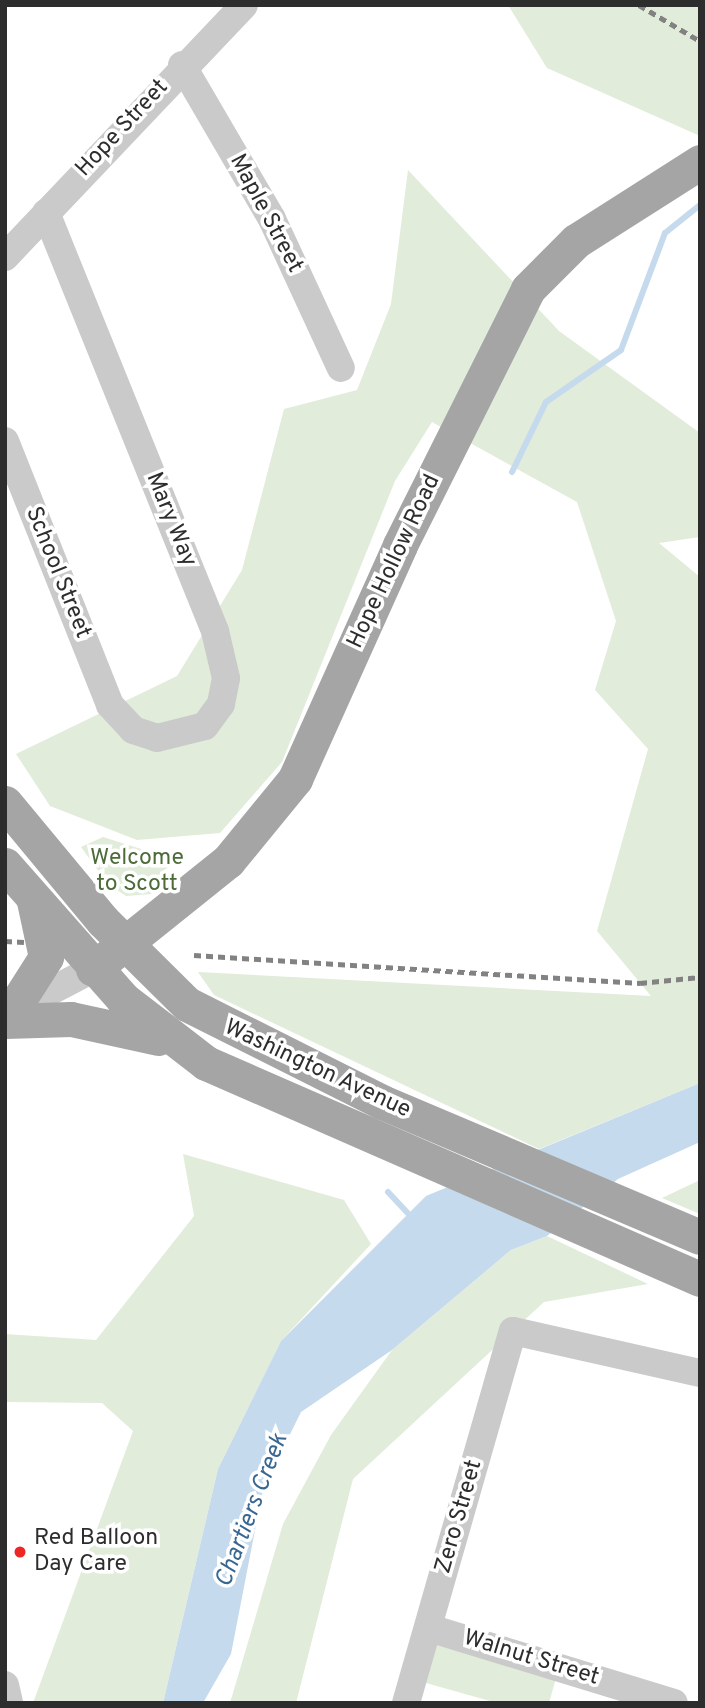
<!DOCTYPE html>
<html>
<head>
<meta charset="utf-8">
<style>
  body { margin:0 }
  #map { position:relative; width:705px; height:1708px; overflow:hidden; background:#fff; font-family:Overpass,sans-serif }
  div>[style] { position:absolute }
  .green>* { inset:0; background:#e2ecda }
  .water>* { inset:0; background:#c5daed }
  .stream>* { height:6px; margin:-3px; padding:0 3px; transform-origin:3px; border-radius:3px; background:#c5daed }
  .minor>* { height:28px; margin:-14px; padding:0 14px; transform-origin:14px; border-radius:14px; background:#cacaca }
  .major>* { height:35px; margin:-17.5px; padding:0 17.5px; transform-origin:17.5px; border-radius:17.5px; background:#a5a5a5 }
  .rail>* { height:5px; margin-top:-2.5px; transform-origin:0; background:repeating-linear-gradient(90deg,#828282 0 7px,transparent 0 12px) }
  .dots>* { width:19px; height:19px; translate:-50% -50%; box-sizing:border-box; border:4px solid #fff; border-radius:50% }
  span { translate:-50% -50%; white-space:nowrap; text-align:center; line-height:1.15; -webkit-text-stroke:7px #fff; paint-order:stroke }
  .street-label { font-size:23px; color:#2d2d2d }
  .park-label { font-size:23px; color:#4c6b39 }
  .poi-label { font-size:23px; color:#2d2d2d }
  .left { translate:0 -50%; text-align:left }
  .water-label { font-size:24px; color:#386892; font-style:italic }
  .frame { position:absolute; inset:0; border:7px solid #2d2d2d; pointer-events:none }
</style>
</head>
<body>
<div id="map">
  <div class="green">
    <i style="clip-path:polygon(508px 5px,700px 5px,700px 136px,547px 68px)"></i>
    <i style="clip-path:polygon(408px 170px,559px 331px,700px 433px,700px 537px,659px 543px,700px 577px,700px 1083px,539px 1149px,214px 995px,198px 972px,651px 996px,597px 931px,648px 749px,595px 690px,616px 621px,577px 502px,432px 422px,395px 481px,282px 762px,220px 833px,137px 840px,50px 806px,16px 754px,177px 676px,242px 570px,284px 409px,357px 390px,391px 304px)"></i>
    <i style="clip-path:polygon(103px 837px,160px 855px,171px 874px,151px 894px,126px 896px,107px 883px,81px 847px)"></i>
    <i style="clip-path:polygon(183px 1154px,344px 1200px,371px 1244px,281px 1341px,218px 1469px,163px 1703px,33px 1703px,133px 1431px,102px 1403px,5px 1402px,5px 1334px,96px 1340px,194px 1216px)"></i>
    <i style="clip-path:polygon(700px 1180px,700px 1214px,662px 1198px)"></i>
    <i style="clip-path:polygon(547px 1236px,648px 1284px,544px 1302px,353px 1479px,296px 1703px,230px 1703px,283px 1524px,331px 1435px,392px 1350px,511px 1250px)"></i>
    <i style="clip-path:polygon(436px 1645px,556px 1678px,549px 1703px,497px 1703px,426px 1683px)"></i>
  </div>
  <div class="water">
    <i style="clip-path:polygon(700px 1083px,700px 1142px,618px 1179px,547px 1236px,511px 1250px,392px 1350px,301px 1412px,263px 1489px,231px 1654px,203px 1703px,163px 1703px,218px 1469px,281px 1341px,426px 1196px)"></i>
  </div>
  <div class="stream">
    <i style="left:512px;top:472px;width:78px;rotate:-64.1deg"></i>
    <i style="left:546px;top:402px;width:91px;rotate:-34.7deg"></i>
    <i style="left:621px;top:350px;width:125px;rotate:-69.4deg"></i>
    <i style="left:665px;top:233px;width:45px;rotate:-38.7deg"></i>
    <i style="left:388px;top:1192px;width:37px;rotate:47deg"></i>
  </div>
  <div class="minor">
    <i style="left:182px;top:65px;width:178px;rotate:59.7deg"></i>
    <i style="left:272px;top:219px;width:164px;rotate:65.2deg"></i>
    <i style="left:5px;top:257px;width:347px;rotate:-46.5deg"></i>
    <i style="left:5px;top:441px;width:284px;rotate:68.3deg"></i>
    <i style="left:110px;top:705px;width:34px;rotate:47deg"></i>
    <i style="left:133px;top:730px;width:25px;rotate:18deg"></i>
    <i style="left:157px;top:738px;width:49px;rotate:-14deg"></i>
    <i style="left:205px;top:726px;width:27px;rotate:-54deg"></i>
    <i style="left:221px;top:704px;width:26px;rotate:-79deg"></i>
    <i style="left:226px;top:678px;width:48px;rotate:-103.2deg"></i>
    <i style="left:215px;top:631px;width:451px;rotate:-112deg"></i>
    <i style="left:5px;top:1015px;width:99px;rotate:-27.6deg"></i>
    <i style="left:429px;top:1628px;width:256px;rotate:17deg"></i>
    <i style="left:5px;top:1685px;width:18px;rotate:77deg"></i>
    <i style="left:406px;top:1703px;width:387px;rotate:-74deg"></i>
    <i style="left:513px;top:1331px;width:192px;rotate:12.7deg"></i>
  </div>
  <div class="major">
    <i style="left:5px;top:803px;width:153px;rotate:50.3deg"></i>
    <i style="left:103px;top:921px;width:118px;rotate:44.7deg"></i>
    <i style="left:187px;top:1004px;width:218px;rotate:26.7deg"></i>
    <i style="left:382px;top:1102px;width:345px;rotate:23deg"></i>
    <i style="left:5px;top:865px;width:179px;rotate:48.6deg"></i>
    <i style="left:123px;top:999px;width:105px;rotate:37.6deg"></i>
    <i style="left:206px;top:1063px;width:539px;rotate:23.62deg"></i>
    <i style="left:93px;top:969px;width:173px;rotate:-38.7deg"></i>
    <i style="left:228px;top:861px;width:106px;rotate:-50.7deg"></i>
    <i style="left:295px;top:779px;width:256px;rotate:-65.8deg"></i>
    <i style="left:400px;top:545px;width:286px;rotate:-63.4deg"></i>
    <i style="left:528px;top:289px;width:68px;rotate:-45deg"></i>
    <i style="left:576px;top:241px;width:147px;rotate:-32.5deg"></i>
    <i style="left:11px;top:1012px;width:65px;rotate:-57.5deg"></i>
    <i style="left:46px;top:957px;width:57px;rotate:-102.1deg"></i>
    <i style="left:5px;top:1021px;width:66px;rotate:-1.7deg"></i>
    <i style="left:71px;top:1019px;width:89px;rotate:12.3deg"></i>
  </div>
  <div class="rail">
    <i style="left:639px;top:5px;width:71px;rotate:30.5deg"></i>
    <i style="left:5px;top:941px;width:19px;rotate:3deg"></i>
    <i style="left:194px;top:955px;width:447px;rotate:3.6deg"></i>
    <i style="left:640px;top:983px;width:60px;rotate:-5.7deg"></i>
  </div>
  <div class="dots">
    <i style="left:20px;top:1552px;background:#ed2726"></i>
  </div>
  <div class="street-label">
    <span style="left:123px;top:129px;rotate:-47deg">Hope Street</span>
    <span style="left:265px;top:214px;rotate:62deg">Maple Street</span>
    <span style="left:170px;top:520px;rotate:68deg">Mary Way</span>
    <span style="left:395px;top:562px;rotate:-65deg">Hope Hollow Road</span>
    <span style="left:57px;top:573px;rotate:68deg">School Street</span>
    <span style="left:317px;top:1070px;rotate:25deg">Washington Avenue</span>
    <span style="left:460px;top:1517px;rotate:-74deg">Zero Street</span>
    <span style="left:531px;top:1659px;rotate:17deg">Walnut Street</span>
  </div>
  <div class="park-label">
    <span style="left:137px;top:872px">Welcome<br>to Scott</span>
  </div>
  <div class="poi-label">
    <span class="left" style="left:34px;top:1552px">Red Balloon<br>Day Care</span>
  </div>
  <div class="water-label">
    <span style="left:253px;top:1511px;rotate:-69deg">Chartiers Creek</span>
  </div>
  <div class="frame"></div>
</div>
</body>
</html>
